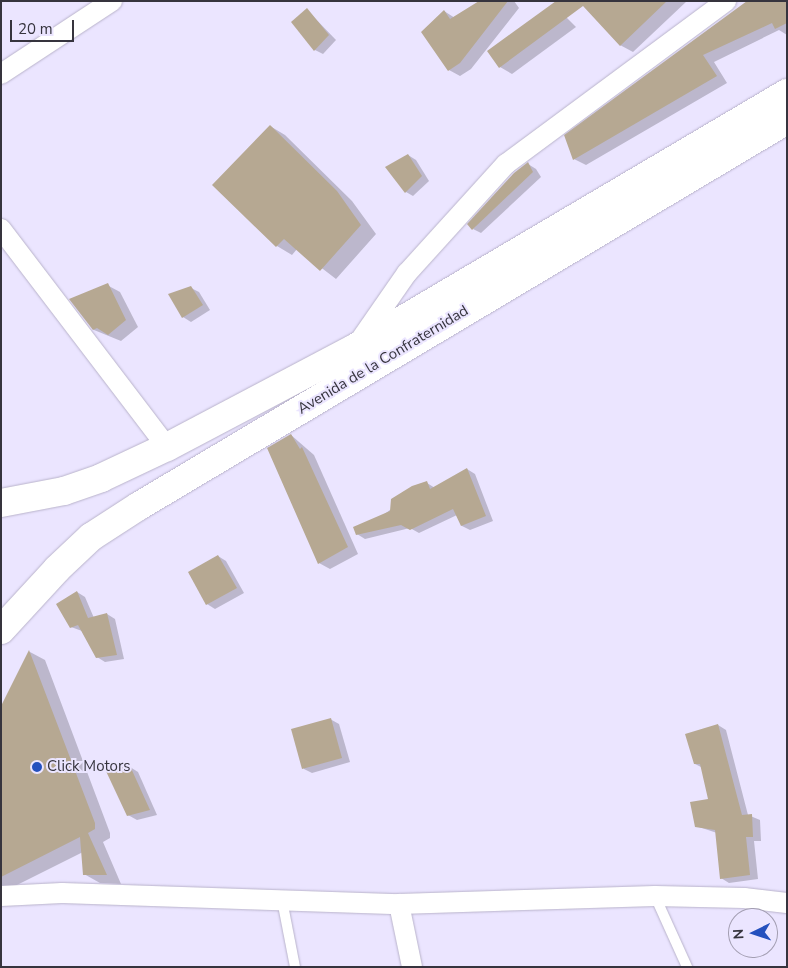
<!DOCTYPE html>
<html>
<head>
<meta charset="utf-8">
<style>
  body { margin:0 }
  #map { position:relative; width:788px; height:968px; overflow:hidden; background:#ebe5ff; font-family:"Nunito Sans",sans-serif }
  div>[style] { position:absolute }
  .shadow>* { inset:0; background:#0003 }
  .building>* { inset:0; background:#b6a892 }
  .roads { filter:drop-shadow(0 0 1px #b9b3cb) drop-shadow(0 0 1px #b9b3cb) }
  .lane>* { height:10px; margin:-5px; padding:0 5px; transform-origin:5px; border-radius:5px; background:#fff }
  .street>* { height:20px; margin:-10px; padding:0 10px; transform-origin:10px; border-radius:10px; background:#fff }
  .highway>* { height:28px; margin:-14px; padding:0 14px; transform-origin:14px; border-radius:14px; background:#fff }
  .dots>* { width:14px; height:14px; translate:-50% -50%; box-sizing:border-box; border:2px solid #ebe5ff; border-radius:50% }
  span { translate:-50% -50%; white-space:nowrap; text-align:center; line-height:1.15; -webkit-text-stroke:4px #ebe5ff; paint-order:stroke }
  .street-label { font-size:15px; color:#36343e }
  .poi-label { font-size:15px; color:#36343e }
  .left { translate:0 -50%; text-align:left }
  .frame { position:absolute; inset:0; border:2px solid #36343e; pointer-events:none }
  .north { position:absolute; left:728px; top:908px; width:50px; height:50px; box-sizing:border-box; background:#ebe5ff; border:1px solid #a39eb2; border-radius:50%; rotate:266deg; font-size:14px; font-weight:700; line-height:20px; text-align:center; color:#36343e }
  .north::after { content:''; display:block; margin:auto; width:18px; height:22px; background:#2450be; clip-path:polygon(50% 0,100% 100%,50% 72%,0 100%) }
  .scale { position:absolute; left:10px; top:20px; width:64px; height:22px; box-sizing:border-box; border:2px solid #36343e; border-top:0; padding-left:6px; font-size:15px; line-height:18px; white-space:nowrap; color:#36343e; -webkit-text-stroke:4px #ebe5ff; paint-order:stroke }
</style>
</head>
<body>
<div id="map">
  <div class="shadow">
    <i style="clip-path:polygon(481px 1px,514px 1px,519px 8px,471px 69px,460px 76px,449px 70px,423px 32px,444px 11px,455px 18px)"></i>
    <i style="clip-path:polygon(580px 1px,687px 1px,633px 52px,620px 45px)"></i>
    <i style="clip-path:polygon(787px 1px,787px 35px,779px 30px,714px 62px,727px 83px,586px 165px,574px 159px,566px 136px)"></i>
    <i style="clip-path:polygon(307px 10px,336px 40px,323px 54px,315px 50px)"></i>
    <i style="clip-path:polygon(563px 14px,576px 27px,512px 74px,500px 67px,488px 51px)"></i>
    <i style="clip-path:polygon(270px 126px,285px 135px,352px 201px,376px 234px,336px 279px,297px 249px,292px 255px,277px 246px)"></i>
    <i style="clip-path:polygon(408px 155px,416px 160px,429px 181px,413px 196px,406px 192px)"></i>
    <i style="clip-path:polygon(528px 164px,536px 169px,541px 177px,481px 233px,473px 229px)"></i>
    <i style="clip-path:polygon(107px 285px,120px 292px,138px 327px,121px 341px,94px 330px,71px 299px)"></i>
    <i style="clip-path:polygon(191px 288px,199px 292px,210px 310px,191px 322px,183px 317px)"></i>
    <i style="clip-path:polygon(291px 435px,314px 455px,358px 554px,330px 569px,319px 563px)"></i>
    <i style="clip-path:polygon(467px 469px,475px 474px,493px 521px,470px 530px,462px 526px,457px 515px,419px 533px,410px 528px,365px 539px,357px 534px,427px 483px,435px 488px)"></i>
    <i style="clip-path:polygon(218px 556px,226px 561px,244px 593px,215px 609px,207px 604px,189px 573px)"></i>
    <i style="clip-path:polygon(77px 592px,85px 597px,94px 618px,107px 614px,115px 619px,124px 659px,105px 662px,97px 657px,82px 631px,71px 627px)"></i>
    <i style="clip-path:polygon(30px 652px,45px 660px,110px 833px,110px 838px,103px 842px,121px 884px,100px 883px,84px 874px,83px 852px,1px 893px,1px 709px)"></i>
    <i style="clip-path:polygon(330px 719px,339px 724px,350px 762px,312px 773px,304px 769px,293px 730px)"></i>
    <i style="clip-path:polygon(718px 725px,726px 730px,748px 815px,760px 820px,761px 841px,754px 841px,758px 879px,729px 883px,721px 878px,717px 833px,696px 826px,710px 800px,703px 768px,695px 764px)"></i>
    <i style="clip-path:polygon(130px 767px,138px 772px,157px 815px,137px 820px,128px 815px)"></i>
  </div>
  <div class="building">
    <i style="clip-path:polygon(479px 1px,508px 1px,460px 63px,448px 71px,421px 32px,444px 10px,450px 19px)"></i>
    <i style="clip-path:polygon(556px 1px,667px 1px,620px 46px,583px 6px,499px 68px,487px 51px)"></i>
    <i style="clip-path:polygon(747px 1px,787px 1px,787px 23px,775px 29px,772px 23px,703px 55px,717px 76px,573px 160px,564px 135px)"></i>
    <i style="clip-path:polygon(307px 8px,329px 35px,314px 51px,291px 22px)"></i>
    <i style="clip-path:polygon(270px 125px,337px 191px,361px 225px,320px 271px,284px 239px,276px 247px,212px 185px)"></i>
    <i style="clip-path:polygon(408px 154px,422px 176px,405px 193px,385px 167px)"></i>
    <i style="clip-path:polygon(528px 162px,533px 172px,472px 230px,467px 224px,514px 173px)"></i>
    <i style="clip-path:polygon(108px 283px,126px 320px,108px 335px,97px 328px,93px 330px,69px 299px)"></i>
    <i style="clip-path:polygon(191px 286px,203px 305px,182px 318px,168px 294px)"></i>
    <i style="clip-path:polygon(291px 434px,300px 449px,302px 447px,348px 547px,318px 564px,267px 448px)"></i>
    <i style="clip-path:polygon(467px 468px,486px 516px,461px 526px,453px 509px,410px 530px,401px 525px,356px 535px,353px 527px,390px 511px,391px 499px,412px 486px,427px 481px,430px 489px)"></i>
    <i style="clip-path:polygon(218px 555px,237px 588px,206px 605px,188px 572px)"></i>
    <i style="clip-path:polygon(77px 591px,88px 618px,107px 613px,117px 655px,96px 658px,78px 625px,70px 628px,56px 604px)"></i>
    <i style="clip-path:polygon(29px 650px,95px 823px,95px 829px,88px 833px,107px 875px,83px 875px,80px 837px,1px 877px,1px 706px)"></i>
    <i style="clip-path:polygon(331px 718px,342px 758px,302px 769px,291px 729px)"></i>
    <i style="clip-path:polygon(718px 724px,742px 815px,752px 814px,753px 837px,746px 837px,750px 875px,720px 879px,715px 830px,695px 827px,690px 802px,708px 799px,700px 764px,694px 764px,685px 734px)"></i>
    <i style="clip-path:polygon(130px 766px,150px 810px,127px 816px,105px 769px)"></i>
  </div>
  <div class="roads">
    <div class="lane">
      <i style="left:655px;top:896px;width:78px;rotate:65.7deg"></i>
      <i style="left:282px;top:900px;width:68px;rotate:79deg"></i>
    </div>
    <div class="street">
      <i style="left:1px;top:74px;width:133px;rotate:-33.3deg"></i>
      <i style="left:1px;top:229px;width:274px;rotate:52.7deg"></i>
      <i style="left:359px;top:342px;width:84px;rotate:-55.2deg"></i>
      <i style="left:407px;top:273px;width:147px;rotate:-47.8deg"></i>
      <i style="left:506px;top:164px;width:274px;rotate:-36.5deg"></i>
      <i style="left:1px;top:896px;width:61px;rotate:-2.8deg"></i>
      <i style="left:62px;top:893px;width:337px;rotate:1.9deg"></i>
      <i style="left:399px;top:904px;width:256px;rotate:-1.8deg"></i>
      <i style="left:655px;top:896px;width:89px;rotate:1.3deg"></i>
      <i style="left:744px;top:898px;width:43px;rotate:6.6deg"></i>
      <i style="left:399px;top:904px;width:64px;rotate:78.3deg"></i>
    </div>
    <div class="highway">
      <i style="left:1px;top:503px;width:64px;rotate:-10.8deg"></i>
      <i style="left:64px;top:491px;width:39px;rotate:-19deg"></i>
      <i style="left:101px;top:478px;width:73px;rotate:-25.2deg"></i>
      <i style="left:167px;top:447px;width:212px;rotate:-27.8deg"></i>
      <i style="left:355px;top:348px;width:502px;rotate:-30.55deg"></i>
      <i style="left:1px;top:630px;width:83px;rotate:-47.4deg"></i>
      <i style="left:57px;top:569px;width:47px;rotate:-43.3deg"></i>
      <i style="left:91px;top:537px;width:57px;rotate:-32.9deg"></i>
      <i style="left:139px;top:506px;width:754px;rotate:-30.78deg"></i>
    </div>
  </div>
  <div class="dots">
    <i style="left:37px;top:767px;background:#2450be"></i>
  </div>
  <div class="street-label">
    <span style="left:383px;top:360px;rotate:-31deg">Avenida de la Confraternidad</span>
  </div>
  <div class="poi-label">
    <span class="left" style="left:47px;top:767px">Click Motors</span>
  </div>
  <div class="frame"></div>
  <div class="north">N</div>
  <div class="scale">20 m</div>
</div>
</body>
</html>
